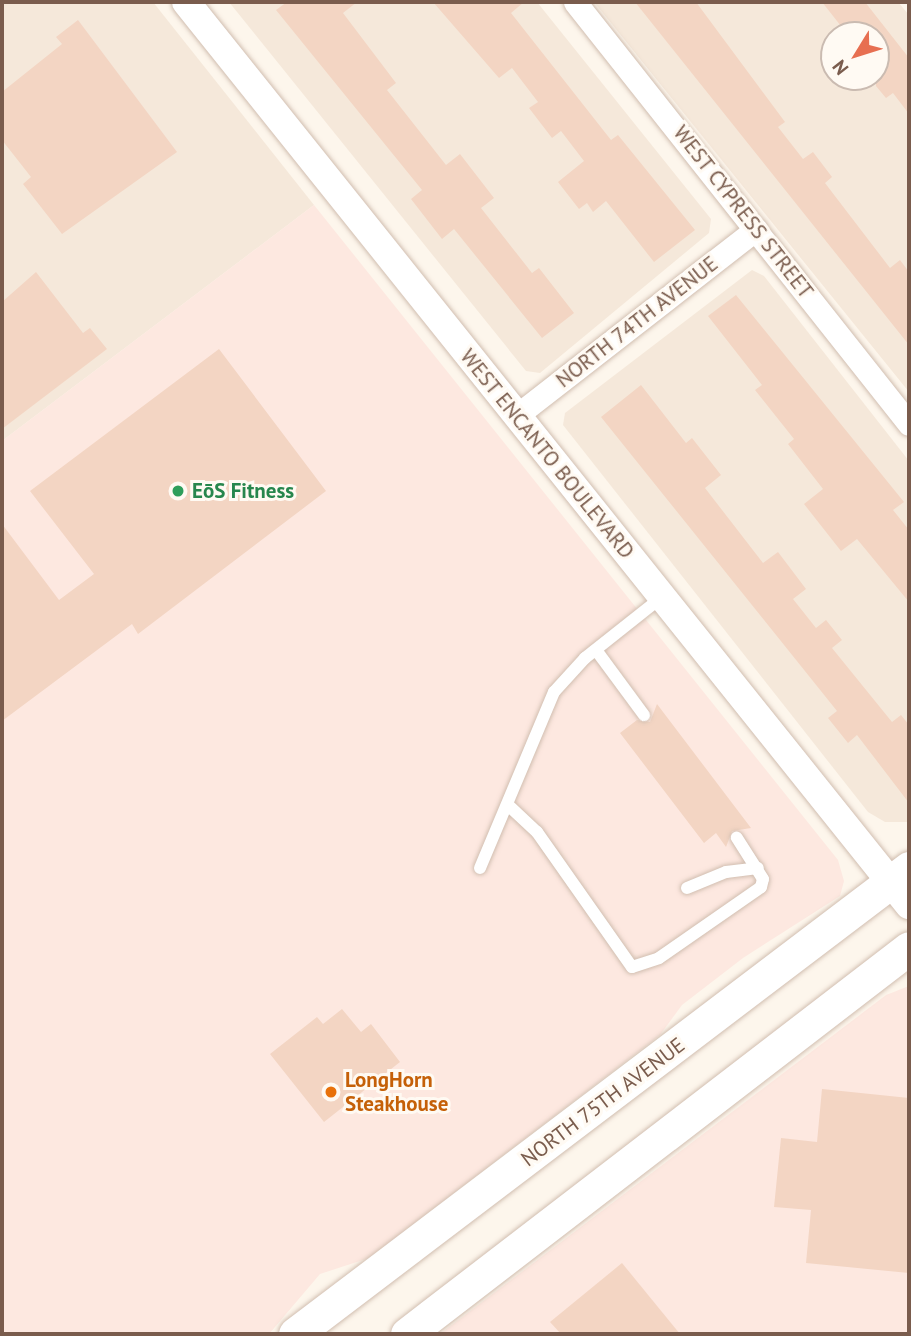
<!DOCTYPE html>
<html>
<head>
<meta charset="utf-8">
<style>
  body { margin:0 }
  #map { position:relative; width:911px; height:1336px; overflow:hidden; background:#fdf6ec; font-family:"PT Sans",sans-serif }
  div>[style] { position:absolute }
  .residential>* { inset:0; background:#f5e8da }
  .commercial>* { inset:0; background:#fde8e0 }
  .building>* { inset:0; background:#f3d5c3 }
  .roads { filter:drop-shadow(0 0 2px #d1beb0) drop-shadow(0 0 2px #d1beb0) }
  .service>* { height:12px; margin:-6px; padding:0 6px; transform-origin:6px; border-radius:6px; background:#fff }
  .minor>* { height:23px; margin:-11.5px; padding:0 11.5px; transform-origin:11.5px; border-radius:11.5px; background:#fff }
  .tertiary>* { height:28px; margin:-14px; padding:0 14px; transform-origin:14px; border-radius:14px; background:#fff }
  .secondary>* { height:33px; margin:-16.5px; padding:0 16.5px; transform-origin:16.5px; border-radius:16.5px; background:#fff }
  .dots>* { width:19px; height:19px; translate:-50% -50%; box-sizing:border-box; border:4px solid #fffaf3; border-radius:50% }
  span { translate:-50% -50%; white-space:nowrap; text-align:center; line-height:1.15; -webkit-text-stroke:6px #fffaf3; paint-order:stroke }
  .street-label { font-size:21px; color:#7a5c4d }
  .leisure-label { font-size:21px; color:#27864d; font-weight:700 }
  .left { translate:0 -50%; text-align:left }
  .food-label { font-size:21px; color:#c56008; font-weight:700 }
  .frame { position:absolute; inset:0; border:4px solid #7a5c4d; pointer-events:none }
  .north { position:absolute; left:820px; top:21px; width:70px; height:70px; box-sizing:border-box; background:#fffaf3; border:2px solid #cabbb1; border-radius:50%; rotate:232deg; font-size:19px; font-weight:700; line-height:28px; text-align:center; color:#7a5c4d }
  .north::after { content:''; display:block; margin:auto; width:24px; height:32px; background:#e76f51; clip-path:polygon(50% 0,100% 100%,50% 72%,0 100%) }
</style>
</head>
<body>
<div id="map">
  <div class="residential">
    <i style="clip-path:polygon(2px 2px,153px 2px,314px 205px,2px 441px)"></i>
    <i style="clip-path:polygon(229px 2px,537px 2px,711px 219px,709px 233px,540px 373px,526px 371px)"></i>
    <i style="clip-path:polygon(evenodd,594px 2px,898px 2px,909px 15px,909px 392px,594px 2px,834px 35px,876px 35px,876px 77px,834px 77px,834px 35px)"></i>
    <i style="clip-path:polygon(752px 270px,764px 276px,909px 461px,909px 822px,885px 822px,868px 812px,563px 425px,565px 413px)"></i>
  </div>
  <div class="commercial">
    <i style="clip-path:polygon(314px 205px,838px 860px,844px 881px,840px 896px,743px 958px,682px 1005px,660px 1035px,369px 1258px,320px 1274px,269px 1334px,2px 1334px,2px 441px)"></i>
    <i style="clip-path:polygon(909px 986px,909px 1334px,440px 1334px,886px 995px)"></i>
  </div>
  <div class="building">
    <i style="clip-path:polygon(287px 2px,357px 2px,343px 13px,396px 83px,387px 90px,446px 165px,460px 154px,494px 198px,481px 208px,532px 273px,539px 268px,574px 313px,542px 338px,454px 229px,442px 239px,411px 199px,422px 190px,276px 10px)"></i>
    <i style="clip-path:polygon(433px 2px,524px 2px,511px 13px,611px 140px,618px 135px,695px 230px,654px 262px,606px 201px,593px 212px,587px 203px,579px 209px,558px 182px,584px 161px,561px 131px,552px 138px,529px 108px,538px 102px,512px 68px,499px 78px)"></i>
    <i style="clip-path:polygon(635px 2px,696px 2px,785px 122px,778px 127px,803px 159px,813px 152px,832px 177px,825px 183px,890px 268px,900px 260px,909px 272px,909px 345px)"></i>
    <i style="clip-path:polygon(822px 2px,865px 2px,909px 58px,909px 114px,893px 93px,886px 98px,876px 86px,876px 35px,848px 35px)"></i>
    <i style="clip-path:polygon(78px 20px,177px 152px,62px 234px,23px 184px,31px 177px,2px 140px,2px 92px,62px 44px,56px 37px)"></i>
    <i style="clip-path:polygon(36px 272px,83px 333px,90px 328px,107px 349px,2px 429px,2px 302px)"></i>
    <i style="clip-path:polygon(736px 295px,904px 502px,893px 510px,909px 530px,909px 602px,857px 539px,841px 551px,804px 504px,823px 489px,788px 444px,794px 439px,755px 390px,762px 385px,708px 316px)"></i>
    <i style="clip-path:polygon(219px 349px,326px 491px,138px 634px,132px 624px,2px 721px,2px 524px,59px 600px,94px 574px,30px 491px)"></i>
    <i style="clip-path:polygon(641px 385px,686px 443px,692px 438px,721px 475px,705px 488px,763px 563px,778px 552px,806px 589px,793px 599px,816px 628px,826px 620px,842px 640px,832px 648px,892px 722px,901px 715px,909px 725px,909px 803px,857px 735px,848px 743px,828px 718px,837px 711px,601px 417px)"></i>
    <i style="clip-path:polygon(657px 704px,751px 828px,732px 831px,726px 847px,716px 833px,704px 843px,620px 733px,637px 720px,650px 722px)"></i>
    <i style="clip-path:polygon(342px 1009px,361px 1032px,371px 1024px,400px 1062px,324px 1122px,270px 1054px,317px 1017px,323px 1024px)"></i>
    <i style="clip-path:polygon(822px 1089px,909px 1098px,909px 1273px,806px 1263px,811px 1210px,774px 1207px,781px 1138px,817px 1142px)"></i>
    <i style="clip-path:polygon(622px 1263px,680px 1334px,561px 1334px,550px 1322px)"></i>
  </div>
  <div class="roads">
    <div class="service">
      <i style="left:596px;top:650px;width:81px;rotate:53.6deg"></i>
      <i style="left:508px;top:805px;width:40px;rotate:43deg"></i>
      <i style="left:537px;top:832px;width:165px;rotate:54.9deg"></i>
      <i style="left:632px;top:967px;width:28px;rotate:-18deg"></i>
      <i style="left:659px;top:958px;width:124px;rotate:-34.8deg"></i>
      <i style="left:761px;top:887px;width:8px;rotate:-76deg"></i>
      <i style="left:763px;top:879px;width:49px;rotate:-122.4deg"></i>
      <i style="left:480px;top:868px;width:191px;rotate:-67.2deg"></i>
      <i style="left:554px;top:692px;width:46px;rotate:-47.6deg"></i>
      <i style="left:585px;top:658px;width:98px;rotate:-38.4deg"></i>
      <i style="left:687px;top:888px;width:42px;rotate:-22.3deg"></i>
      <i style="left:726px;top:872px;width:32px;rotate:-7deg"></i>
    </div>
    <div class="minor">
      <i style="left:575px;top:2px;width:538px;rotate:51.64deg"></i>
      <i style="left:516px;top:416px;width:304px;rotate:-37.9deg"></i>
    </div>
    <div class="tertiary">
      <i style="left:186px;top:2px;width:1157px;rotate:51.32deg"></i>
    </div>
    <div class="secondary">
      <i style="left:295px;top:1334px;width:771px;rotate:-37.2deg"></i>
      <i style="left:407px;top:1334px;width:633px;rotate:-37.56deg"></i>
    </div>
  </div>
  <div class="dots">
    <i style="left:178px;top:491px;background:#2e9e5b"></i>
    <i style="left:331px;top:1092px;background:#e8710a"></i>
  </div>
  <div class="street-label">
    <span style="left:743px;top:212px;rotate:52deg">WEST CYPRESS STREET</span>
    <span style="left:637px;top:322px;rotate:-38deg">NORTH 74TH AVENUE</span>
    <span style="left:547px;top:454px;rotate:51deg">WEST ENCANTO BOULEVARD</span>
    <span style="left:603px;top:1102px;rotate:-37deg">NORTH 75TH AVENUE</span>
  </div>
  <div class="leisure-label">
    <span class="left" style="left:192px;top:491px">EōS Fitness</span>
  </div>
  <div class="food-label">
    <span class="left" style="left:345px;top:1092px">LongHorn<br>Steakhouse</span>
  </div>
  <div class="frame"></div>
  <div class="north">N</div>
</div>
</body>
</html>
